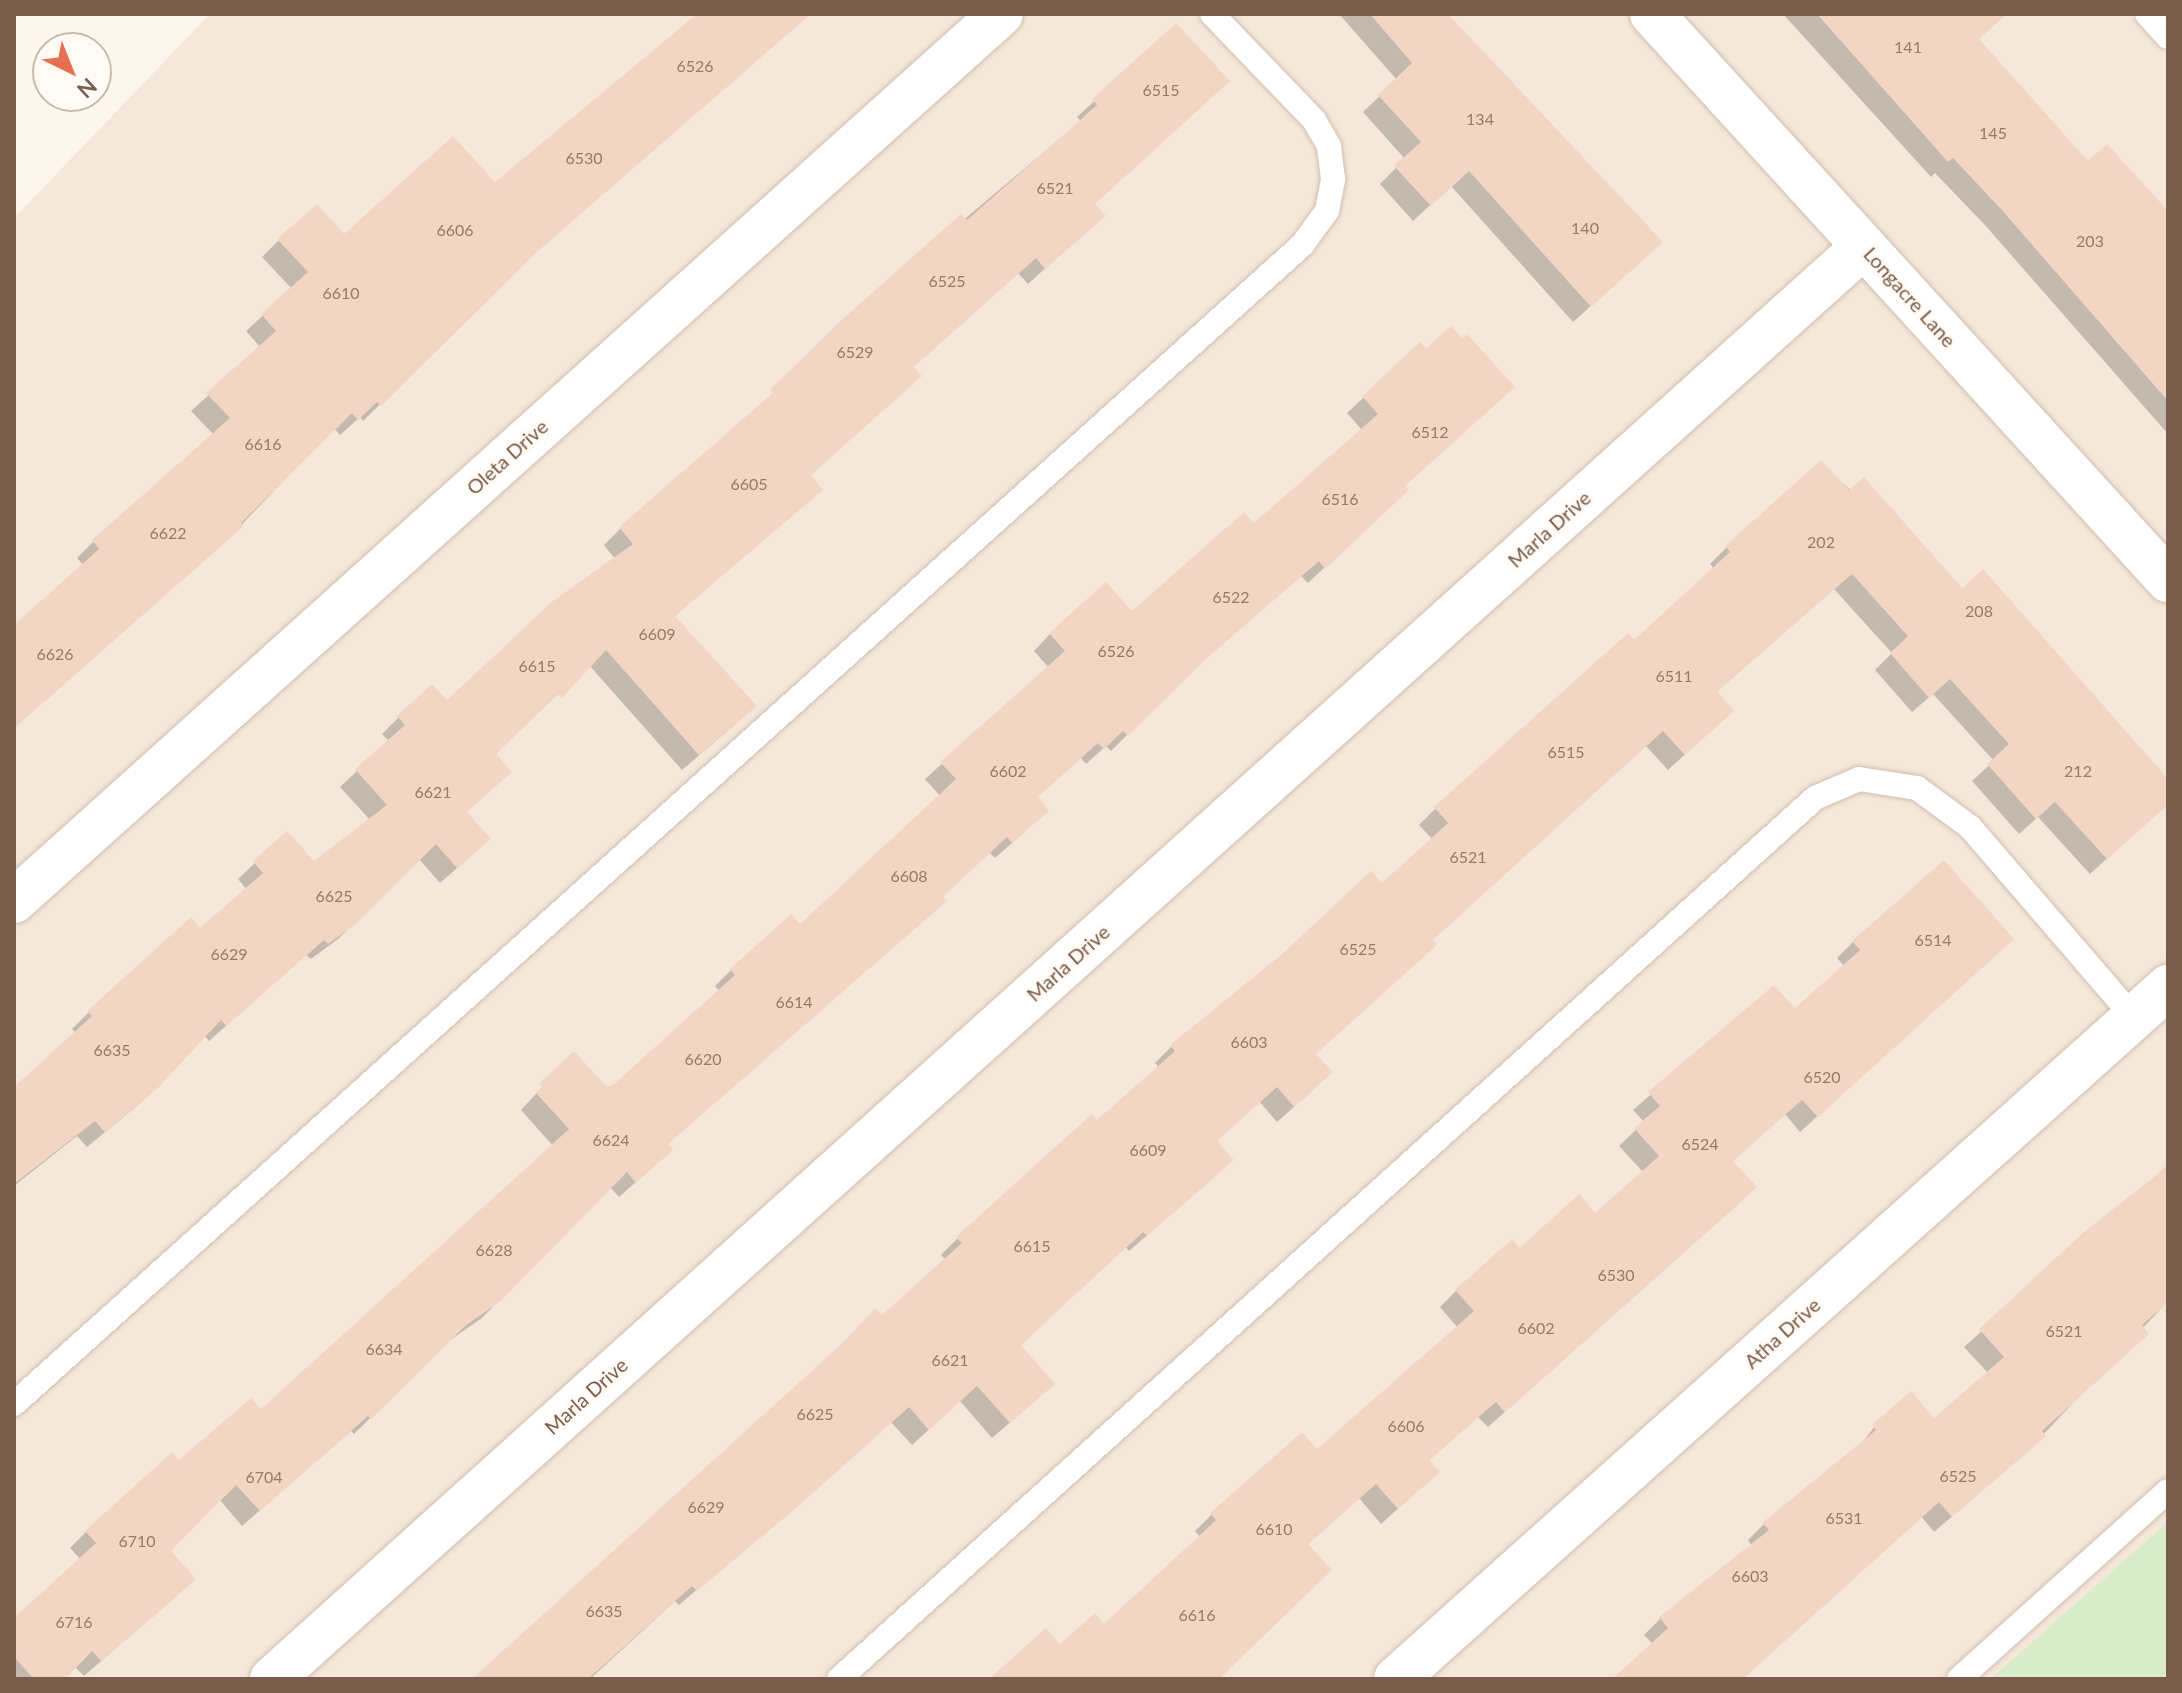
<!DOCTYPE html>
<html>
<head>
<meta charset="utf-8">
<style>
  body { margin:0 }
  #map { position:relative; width:2182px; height:1693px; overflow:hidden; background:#fdf6ec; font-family:Lato,sans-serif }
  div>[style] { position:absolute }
  .residential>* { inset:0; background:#f5e8da }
  .green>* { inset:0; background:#d8ecc9 }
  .shadow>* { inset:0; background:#0003 }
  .building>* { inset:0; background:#f3d5c3 }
  .roads { filter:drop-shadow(0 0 2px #d1beb0) drop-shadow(0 0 2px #d1beb0) }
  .lane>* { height:24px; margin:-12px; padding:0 12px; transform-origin:12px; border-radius:12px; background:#fff }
  .street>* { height:44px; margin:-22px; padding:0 22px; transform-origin:22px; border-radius:22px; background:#fff }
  span { translate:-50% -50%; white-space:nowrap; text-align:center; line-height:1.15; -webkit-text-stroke:6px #fffaf3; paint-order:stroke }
  .number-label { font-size:16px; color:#987a6a }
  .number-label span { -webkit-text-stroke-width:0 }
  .street-label { font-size:20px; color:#7a5c4d }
  .frame { position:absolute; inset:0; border:16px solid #7a5c4d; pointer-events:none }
  .north { position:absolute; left:32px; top:32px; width:80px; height:80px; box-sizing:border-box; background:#fffaf3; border:2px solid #cabbb1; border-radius:50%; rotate:137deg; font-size:22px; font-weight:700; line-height:32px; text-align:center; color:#7a5c4d }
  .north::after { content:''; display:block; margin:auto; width:28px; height:36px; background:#e76f51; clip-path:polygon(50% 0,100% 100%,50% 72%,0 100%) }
</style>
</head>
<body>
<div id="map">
  <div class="residential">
    <i style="clip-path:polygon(210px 14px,2129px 14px,2168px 56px,2168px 1522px,1990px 1679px,14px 1679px,14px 218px)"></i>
  </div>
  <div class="green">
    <i style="clip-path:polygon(2168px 1522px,2168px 1679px,1990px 1679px)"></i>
  </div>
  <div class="shadow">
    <i style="clip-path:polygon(699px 14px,806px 14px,518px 268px,363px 421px,360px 417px,340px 435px,334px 428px,225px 542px,14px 728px,14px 627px,83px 565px,77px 558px,93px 542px,214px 435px,191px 411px,261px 348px,246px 331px,292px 289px,262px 257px,279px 240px,344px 237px,494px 185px)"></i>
    <i style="clip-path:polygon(1339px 14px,1446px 14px,1644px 258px,1573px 322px,1451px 186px,1413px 221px,1380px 184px,1405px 159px,1363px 112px,1397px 80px)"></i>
    <i style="clip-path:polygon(1783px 14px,1982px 14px,1977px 40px,2088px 164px,2168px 215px,2168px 434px,1984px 224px,1935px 173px,1931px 177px)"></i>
    <i style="clip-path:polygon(1176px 26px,1093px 205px,1103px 216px,1028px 284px,1018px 273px,912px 368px,674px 617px,738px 722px,682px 770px,589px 665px,494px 754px,465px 813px,472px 855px,440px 883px,419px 859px,338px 939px,311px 959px,306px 955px,209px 1041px,204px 1035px,138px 1105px,87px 1147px,77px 1136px,14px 1186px,14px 1088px,76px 1033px,72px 1029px,88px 1013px,191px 920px,200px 931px,247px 890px,238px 879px,287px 833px,314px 864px,370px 820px,340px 787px,389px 741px,382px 734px,398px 718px,446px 702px,615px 559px,604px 545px,620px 529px,757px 409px,846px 319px,1081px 121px,1077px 117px)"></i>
    <i style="clip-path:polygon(1420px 345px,1403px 487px,1390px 506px,1308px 583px,1301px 576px,1188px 674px,1111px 751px,1106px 746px,1086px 764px,1081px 758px,1036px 798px,1030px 827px,995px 858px,989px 852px,666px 1145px,654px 1166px,619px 1197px,610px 1187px,482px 1318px,446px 1343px,354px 1434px,351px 1431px,242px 1526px,219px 1499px,168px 1550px,177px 1595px,84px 1676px,74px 1666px,62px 1679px,14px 1679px,14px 1620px,81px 1560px,70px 1548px,86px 1532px,179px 1462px,261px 1412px,553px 1146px,521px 1110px,558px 1070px,606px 1089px,615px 1086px,720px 992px,715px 986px,731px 970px,800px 927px,940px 796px,925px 779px,1049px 668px,1034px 651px,1050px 634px,1132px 614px,1253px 526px,1362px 430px,1347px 413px)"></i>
    <i style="clip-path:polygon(1821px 463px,2168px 782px,2168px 803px,2090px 874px,2038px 817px,2019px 834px,1972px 781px,1994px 761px,1933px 694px,1912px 712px,1875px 670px,1892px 653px,1834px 589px,1715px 693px,1715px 727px,1668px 770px,1645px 745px,1431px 940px,1314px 1054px,1314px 1089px,1277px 1122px,1259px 1101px,1215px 1142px,1215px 1176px,1129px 1251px,1125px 1246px,1019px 1345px,1036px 1400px,992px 1438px,960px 1401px,912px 1445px,891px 1422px,679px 1605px,675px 1601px,590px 1679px,475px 1679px,946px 1260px,941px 1255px,958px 1238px,1159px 1068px,1155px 1063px,1171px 1047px,1282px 957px,1382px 886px,1433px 840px,1419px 825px,1435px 809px,1628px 636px,1633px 643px,1714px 569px,1710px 564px,1726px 548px)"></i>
    <i style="clip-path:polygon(1853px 942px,1995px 955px,1800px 1132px,1785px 1114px,1731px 1162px,1738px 1204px,1488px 1427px,1478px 1417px,1428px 1461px,1421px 1488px,1381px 1524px,1359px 1498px,1307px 1545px,1216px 1679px,997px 1679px,1104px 1626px,1200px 1537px,1195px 1531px,1211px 1515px,1302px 1435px,1317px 1452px,1458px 1328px,1440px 1307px,1456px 1291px,1520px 1251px,1595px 1215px,1643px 1172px,1619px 1146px,1644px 1122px,1633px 1110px,1774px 988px,1794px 1011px,1845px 967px,1837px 958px)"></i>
    <i style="clip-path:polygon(2168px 1165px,2168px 1301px,2027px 1452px,1934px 1532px,1921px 1516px,1739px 1679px,1615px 1679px,1653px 1644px,1644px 1635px,1660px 1619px,1752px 1546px,1748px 1540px,1764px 1524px,1860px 1446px,1874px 1427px,1933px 1421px,1988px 1373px,1964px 1347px)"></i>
  </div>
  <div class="building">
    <i style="clip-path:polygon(697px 14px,811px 14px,537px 252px,381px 406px,377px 402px,358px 420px,352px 413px,241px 523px,244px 526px,14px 728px,14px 625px,99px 549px,92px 540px,230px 418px,206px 393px,276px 331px,261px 314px,308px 272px,277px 239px,317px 204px,344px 234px,453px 136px,495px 182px)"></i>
    <i style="clip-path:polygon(1370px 14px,1448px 14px,1663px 242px,1591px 307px,1469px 171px,1431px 206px,1394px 166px,1421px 142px,1378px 95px,1412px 63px)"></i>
    <i style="clip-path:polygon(1817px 14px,2007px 14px,1979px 39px,2088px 161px,2107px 144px,2168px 211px,2168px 401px,2000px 208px,1953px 158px,1948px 162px)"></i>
    <i style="clip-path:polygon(1176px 23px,1230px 81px,1095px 204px,1106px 216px,1045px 269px,1036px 258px,914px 367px,922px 376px,811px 475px,823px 490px,675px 616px,757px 706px,699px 755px,606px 650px,562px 698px,558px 694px,496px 754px,512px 772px,467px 812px,491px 839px,457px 868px,436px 844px,357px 923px,328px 944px,324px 940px,226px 1026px,221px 1020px,157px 1089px,105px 1132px,95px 1121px,14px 1184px,14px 1087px,92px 1016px,87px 1011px,191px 917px,200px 928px,263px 873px,253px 861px,287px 831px,314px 861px,387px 805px,355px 769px,405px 725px,397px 716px,432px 684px,447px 700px,553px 601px,633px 544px,619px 527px,773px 393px,770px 390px,845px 317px,961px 214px,967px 220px,1097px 105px,1092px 99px)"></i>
    <i style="clip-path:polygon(1451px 326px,1462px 338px,1467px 334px,1515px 387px,1405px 486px,1409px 490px,1325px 569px,1319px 561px,1208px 657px,1128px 736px,1123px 731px,1104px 749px,1098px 743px,1038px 797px,1049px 811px,1012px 843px,1007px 837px,943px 897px,947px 901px,668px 1144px,673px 1150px,636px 1183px,627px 1172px,501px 1301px,465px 1326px,371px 1419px,368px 1416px,260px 1511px,236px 1485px,171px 1551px,196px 1579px,158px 1613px,101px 1661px,92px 1651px,65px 1679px,34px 1679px,14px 1657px,14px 1618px,96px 1543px,85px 1531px,172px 1452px,179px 1460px,251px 1398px,261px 1409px,569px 1129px,536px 1093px,543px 1087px,539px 1084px,574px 1051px,607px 1087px,614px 1084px,735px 975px,730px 969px,791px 914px,800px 924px,956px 779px,940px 762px,1065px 651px,1049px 633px,1106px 582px,1132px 611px,1244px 512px,1254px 523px,1378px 414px,1362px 396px,1420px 342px,1426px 348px)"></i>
    <i style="clip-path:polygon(1821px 460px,1849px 490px,1864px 477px,1962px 588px,1983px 569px,2168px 779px,2168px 805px,2107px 859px,2055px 802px,2036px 819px,1987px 764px,2009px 744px,1950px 679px,1929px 698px,1890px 653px,1908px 636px,1852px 574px,1717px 691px,1734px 711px,1685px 755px,1663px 731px,1433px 940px,1437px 945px,1316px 1054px,1333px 1072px,1294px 1107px,1277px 1087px,1217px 1141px,1234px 1160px,1147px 1236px,1143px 1232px,1021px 1345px,1055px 1384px,1010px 1423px,977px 1386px,929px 1430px,909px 1407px,802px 1503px,697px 1591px,692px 1586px,588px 1679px,472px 1679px,847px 1339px,875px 1308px,882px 1315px,962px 1243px,956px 1237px,1063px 1140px,1092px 1114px,1097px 1120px,1175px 1051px,1170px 1045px,1281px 955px,1371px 871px,1382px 883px,1448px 823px,1434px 807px,1628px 633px,1634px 640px,1730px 552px,1725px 546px)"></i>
    <i style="clip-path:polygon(1944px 860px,2014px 939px,1818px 1117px,1802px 1100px,1733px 1161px,1757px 1187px,1505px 1412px,1496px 1402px,1429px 1460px,1440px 1472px,1398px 1509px,1376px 1484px,1308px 1544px,1332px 1570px,1219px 1679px,989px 1679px,1046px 1628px,1060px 1644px,1095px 1613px,1104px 1624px,1216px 1520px,1210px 1513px,1302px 1432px,1317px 1449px,1474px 1311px,1455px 1290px,1512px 1239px,1520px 1248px,1579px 1194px,1595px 1213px,1659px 1156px,1634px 1128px,1660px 1106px,1648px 1092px,1774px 985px,1795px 1008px,1860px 950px,1852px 941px)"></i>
    <i style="clip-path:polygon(2168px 1166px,2168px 1302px,2142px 1325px,2149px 1334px,2042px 1431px,2046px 1436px,1952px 1517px,1939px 1502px,1743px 1679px,1612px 1679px,1668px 1628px,1659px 1617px,1769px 1530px,1762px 1523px,1876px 1430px,1872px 1425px,1911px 1391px,1934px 1418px,2004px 1357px,1979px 1329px,2084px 1232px)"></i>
  </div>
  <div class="roads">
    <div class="lane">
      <i style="left:2147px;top:14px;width:31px;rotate:48deg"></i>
      <i style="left:14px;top:1404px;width:1733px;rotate:-41.98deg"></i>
      <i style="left:1302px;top:245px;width:42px;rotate:-53.7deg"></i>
      <i style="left:1327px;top:211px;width:33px;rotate:-79deg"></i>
      <i style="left:1333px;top:179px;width:33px;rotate:-97deg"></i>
      <i style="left:1329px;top:146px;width:30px;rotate:-120deg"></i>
      <i style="left:1314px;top:120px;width:147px;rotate:-133.9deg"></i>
      <i style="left:839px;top:1679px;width:1315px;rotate:-42.07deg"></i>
      <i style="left:1815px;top:798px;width:48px;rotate:-23.4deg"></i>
      <i style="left:1859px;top:779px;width:59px;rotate:8.8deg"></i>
      <i style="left:1917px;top:788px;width:66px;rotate:36.3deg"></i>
      <i style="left:1970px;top:827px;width:252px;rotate:49.3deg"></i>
      <i style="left:1959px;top:1679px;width:281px;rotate:-42deg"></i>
    </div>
    <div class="street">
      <i style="left:1652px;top:14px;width:766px;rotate:47.65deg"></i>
      <i style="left:14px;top:901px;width:1327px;rotate:-41.95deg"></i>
      <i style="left:272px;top:1679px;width:2141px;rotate:-41.99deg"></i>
      <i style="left:1396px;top:1679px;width:1037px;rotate:-41.87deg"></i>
    </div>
  </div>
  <div class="number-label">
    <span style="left:1908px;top:47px">141</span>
    <span style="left:695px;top:66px">6526</span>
    <span style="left:1161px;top:90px">6515</span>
    <span style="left:1480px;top:119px">134</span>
    <span style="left:1993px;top:133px">145</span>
    <span style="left:584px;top:158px">6530</span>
    <span style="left:1055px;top:188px">6521</span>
    <span style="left:1585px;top:228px">140</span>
    <span style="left:455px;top:230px">6606</span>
    <span style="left:2090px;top:241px">203</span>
    <span style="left:947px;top:281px">6525</span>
    <span style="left:341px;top:293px">6610</span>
    <span style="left:855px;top:352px">6529</span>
    <span style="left:1430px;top:432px">6512</span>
    <span style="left:263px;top:444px">6616</span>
    <span style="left:749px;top:484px">6605</span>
    <span style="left:1340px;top:499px">6516</span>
    <span style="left:168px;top:533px">6622</span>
    <span style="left:1821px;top:542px">202</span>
    <span style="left:1231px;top:597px">6522</span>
    <span style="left:1979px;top:611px">208</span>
    <span style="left:657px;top:634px">6609</span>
    <span style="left:1116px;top:651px">6526</span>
    <span style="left:55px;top:654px">6626</span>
    <span style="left:537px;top:666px">6615</span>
    <span style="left:1674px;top:676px">6511</span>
    <span style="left:1566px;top:752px">6515</span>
    <span style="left:1008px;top:771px">6602</span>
    <span style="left:2078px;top:771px">212</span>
    <span style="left:433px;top:792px">6621</span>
    <span style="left:1468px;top:857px">6521</span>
    <span style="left:909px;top:876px">6608</span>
    <span style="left:334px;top:896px">6625</span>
    <span style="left:1933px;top:940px">6514</span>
    <span style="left:1358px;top:949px">6525</span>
    <span style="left:229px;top:954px">6629</span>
    <span style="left:794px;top:1002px">6614</span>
    <span style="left:1249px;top:1042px">6603</span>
    <span style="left:112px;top:1050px">6635</span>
    <span style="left:703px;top:1059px">6620</span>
    <span style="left:1822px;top:1077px">6520</span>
    <span style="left:611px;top:1140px">6624</span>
    <span style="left:1700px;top:1144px">6524</span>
    <span style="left:1148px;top:1150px">6609</span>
    <span style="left:1032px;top:1246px">6615</span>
    <span style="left:494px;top:1250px">6628</span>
    <span style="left:1616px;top:1275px">6530</span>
    <span style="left:1536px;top:1328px">6602</span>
    <span style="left:2064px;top:1331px">6521</span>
    <span style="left:384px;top:1349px">6634</span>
    <span style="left:950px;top:1360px">6621</span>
    <span style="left:815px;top:1414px">6625</span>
    <span style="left:1406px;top:1426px">6606</span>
    <span style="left:1958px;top:1476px">6525</span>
    <span style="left:264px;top:1477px">6704</span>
    <span style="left:706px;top:1507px">6629</span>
    <span style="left:1844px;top:1518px">6531</span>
    <span style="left:1274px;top:1529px">6610</span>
    <span style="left:137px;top:1541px">6710</span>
    <span style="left:1750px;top:1576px">6603</span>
    <span style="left:604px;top:1611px">6635</span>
    <span style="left:1197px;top:1615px">6616</span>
    <span style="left:74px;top:1622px">6716</span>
  </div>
  <div class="street-label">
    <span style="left:1910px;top:297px;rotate:48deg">Longacre Lane</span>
    <span style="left:507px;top:457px;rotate:-42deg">Oleta Drive</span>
    <span style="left:1549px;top:529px;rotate:-42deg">Marla Drive</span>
    <span style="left:1068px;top:963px;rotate:-42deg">Marla Drive</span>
    <span style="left:1782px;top:1333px;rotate:-42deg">Atha Drive</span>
    <span style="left:586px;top:1396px;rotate:-42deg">Marla Drive</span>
  </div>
  <div class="frame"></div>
  <div class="north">N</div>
</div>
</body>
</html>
